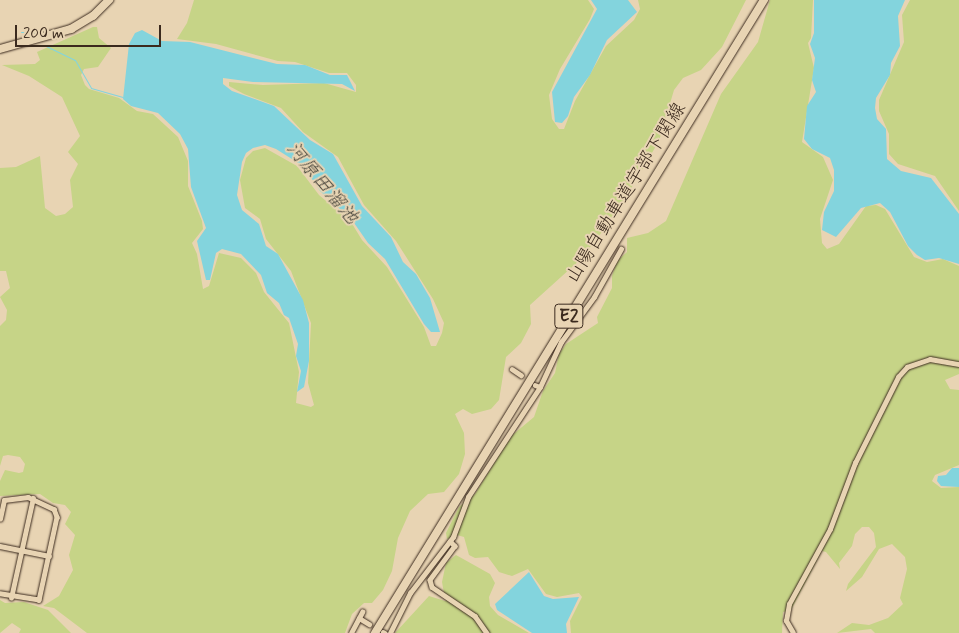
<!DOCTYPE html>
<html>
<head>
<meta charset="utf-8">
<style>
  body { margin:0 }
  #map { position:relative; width:959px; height:633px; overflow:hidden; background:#e8d4b3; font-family:Mynerve,"Klee One",sans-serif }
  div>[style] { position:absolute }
  .green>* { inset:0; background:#c6d487 }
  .water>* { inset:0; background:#83d4dd }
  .stream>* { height:1px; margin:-0.5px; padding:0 0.5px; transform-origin:0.5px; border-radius:0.5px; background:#83d4dd }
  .roads { filter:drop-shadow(0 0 1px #3b2a1e) drop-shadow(0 0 1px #3b2a1e) }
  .street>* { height:4.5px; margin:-2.25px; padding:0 2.25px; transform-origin:2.25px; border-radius:2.25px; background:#e8d4b3 }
  .highway>* { height:8px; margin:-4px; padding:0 4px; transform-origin:4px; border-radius:4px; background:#e8d4b3 }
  span { translate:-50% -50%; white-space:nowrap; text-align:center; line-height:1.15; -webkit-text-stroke:4px #e8d4b3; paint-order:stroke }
  .shield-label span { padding:1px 4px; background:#e8d4b3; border:1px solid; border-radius:4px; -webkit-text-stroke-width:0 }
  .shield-label { font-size:18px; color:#3b2a1e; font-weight:700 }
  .street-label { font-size:19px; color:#3b2a1e }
  .water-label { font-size:20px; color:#46443b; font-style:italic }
  .scale { position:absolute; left:15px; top:25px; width:146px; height:22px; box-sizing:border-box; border:2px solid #3b2a1e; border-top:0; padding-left:6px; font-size:15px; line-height:18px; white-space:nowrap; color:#3b2a1e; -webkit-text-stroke:4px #e8d4b3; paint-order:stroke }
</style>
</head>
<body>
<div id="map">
  <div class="green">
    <i style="clip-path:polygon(194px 0,588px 0,594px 9px,590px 19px,560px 69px,549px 95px,552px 119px,559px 129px,564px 129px,575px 101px,606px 46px,634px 20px,640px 9px,638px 0,746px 0,722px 47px,701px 70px,683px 78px,674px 90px,659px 141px,617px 212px,582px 258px,530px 305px,531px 324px,521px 343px,506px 357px,499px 400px,491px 409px,472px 414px,463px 409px,455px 414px,464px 433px,465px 454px,459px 474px,444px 492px,428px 494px,410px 511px,398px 538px,392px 571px,383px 590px,372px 603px,364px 603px,352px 614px,345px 633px,87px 633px,54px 608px,43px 606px,59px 596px,73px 570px,69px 555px,75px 535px,65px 524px,71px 512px,65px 505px,53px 503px,40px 494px,0 496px,0 481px,5px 470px,19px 473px,23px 472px,25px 464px,20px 457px,8px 455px,3px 456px,0 466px,0 326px,6px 320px,7px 310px,0 297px,10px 288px,6px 271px,0 271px,0 168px,16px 167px,40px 156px,45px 208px,56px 216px,65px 214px,73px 207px,70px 180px,78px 164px,68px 152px,80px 136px,62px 97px,29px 76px,2px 65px,35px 64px,40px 60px,37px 52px,93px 27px,97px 27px,99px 38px,111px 48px,98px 67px,84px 69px,81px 75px,85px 85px,89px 89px,119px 98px,137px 111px,153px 114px,178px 137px,188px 161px,188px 186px,202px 221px,203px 229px,192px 243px,197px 254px,203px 289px,209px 286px,219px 253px,241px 258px,256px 273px,264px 292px,289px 323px,299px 372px,296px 403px,311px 407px,314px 405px,308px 383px,311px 323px,291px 271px,266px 239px,260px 219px,245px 208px,240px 180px,246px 158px,253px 151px,265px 148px,297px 166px,319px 195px,351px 222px,362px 240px,387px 267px,424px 327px,431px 346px,436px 346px,442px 333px,444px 323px,433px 299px,396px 241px,364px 205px,338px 157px,303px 132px,281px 108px,244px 94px,229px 86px,229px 82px,263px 85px,324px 83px,356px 92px,356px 85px,347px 73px,329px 73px,295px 62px,278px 61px,216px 44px,177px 39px,187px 23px)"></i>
    <i style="clip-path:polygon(770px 0,813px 0,811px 38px,808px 43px,814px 68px,802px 142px,823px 157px,833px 180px,820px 219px,822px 243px,827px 249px,839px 244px,866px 206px,876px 205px,885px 209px,914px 257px,927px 262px,943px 259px,959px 266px,959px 374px,945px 380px,950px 389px,959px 390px,959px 465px,935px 475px,932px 481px,941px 488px,959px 487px,959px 633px,875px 633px,871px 629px,837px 633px,852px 623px,869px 625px,888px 618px,903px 604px,900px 598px,907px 569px,905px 557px,892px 544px,879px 549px,862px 577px,846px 591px,848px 584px,876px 547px,874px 533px,869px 527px,862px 527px,855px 534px,852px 546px,839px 563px,840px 569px,826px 552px,822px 551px,791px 610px,783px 612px,782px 633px,571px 633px,570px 621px,582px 597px,579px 593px,557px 597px,546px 594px,528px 569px,512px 576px,499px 572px,488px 557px,475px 558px,469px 555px,464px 537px,457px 535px,447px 539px,446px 533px,459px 507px,475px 494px,510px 437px,534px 417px,543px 391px,555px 373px,559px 354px,566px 344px,598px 323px,597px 317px,612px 288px,612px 276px,617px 261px,627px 252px,627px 238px,648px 233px,666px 221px,721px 94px,758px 42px)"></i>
    <i style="clip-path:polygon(910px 0,959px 0,959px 211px,935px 176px,898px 164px,889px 154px,889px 134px,879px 111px,879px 100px,904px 42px,902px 15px)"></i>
    <i style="clip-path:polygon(456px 555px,490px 574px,495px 583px,489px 597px,490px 606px,498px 615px,529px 633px,395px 633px,429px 596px,445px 601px,449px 598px,444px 593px,442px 582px,446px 563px)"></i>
    <i style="clip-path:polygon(0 600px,5px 603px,24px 602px,48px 610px,71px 633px,19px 633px,21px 629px,12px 623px,0 633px)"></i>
  </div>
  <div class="water">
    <i style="clip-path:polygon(591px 0,628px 0,637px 12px,607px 40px,590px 75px,574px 97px,568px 116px,562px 123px,555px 122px,552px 92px,597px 9px)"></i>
    <i style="clip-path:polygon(814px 0,905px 0,898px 16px,900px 46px,891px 63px,890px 75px,876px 98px,875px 108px,877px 119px,886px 129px,887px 159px,901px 171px,931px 178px,959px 214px,959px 264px,939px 258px,925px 260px,917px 255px,908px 246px,890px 212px,880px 203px,861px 208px,836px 237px,822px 230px,824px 212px,834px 191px,834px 170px,830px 158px,812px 149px,804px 139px,807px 106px,816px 92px,812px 80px,815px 58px,810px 44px,814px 33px)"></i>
    <i style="clip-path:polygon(142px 30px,162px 41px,190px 42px,277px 64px,305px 65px,330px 75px,347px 75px,355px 91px,342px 84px,253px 82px,223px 78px,223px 84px,232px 91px,274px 106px,310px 140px,333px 154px,362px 206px,391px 237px,403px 262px,416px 274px,430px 298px,440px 332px,431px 332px,424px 324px,385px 259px,368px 243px,352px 220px,320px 191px,303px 166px,276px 149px,265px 145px,253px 148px,246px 153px,242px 162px,237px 195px,242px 210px,259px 224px,266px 246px,278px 254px,303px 300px,309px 323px,309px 361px,304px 387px,297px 392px,301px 371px,296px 356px,298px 344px,289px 318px,284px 315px,279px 303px,267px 293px,261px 275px,241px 254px,222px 249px,216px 253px,210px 280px,206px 280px,197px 241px,206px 228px,191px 187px,188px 149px,180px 134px,158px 113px,131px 106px,123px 99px,129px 44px,135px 33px)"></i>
    <i style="clip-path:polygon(952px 468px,959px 468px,959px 487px,941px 486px,937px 481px,938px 476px,946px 475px)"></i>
    <i style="clip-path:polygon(529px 572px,544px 596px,553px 599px,579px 597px,566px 624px,567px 633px,532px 633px,497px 610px,495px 604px)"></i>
  </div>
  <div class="stream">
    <i style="left:21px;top:32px;width:18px;rotate:3deg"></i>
    <i style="left:46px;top:46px;width:32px;rotate:26deg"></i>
    <i style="left:75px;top:60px;width:32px;rotate:60deg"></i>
    <i style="left:91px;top:88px;width:33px;rotate:16deg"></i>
  </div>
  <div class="roads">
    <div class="street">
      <i style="left:512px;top:369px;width:11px;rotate:34deg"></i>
      <i style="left:535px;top:385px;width:5px;rotate:22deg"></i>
      <i style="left:540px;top:387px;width:50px;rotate:-65deg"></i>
      <i style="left:561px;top:342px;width:56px;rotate:-53.7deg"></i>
      <i style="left:594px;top:297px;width:55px;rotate:-60.6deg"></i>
      <i style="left:0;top:519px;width:19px;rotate:-78deg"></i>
      <i style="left:4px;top:500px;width:24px;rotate:-7deg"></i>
      <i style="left:28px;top:497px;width:29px;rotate:25deg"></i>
      <i style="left:54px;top:509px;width:9px;rotate:69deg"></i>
      <i style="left:57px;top:517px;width:85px;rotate:102.2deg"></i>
      <i style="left:39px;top:600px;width:39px;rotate:-171deg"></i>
      <i style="left:450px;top:541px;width:7px;rotate:45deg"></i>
      <i style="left:455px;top:546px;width:42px;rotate:126.3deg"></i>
      <i style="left:430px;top:580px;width:7px;rotate:74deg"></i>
      <i style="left:432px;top:587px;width:52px;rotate:34deg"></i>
      <i style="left:475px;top:616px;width:21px;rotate:55deg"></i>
      <i style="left:0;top:546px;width:50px;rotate:11.5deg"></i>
      <i style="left:11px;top:598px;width:102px;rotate:-77.6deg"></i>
      <i style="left:359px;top:618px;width:12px;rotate:31deg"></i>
      <i style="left:383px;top:632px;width:2px;rotate:27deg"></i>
      <i style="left:351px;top:633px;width:24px;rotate:-62deg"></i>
      <i style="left:390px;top:633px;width:45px;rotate:-63.4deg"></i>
      <i style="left:410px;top:593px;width:71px;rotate:-52.5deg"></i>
      <i style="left:453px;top:537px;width:43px;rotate:-69.4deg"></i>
      <i style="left:468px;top:497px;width:131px;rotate:-56.8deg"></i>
      <i style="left:793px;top:633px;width:14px;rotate:-120deg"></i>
      <i style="left:786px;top:621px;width:17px;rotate:-80deg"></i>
      <i style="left:789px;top:604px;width:85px;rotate:-61.3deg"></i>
      <i style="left:830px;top:529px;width:71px;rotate:-69.3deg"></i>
      <i style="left:855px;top:463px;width:96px;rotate:-63.4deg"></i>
      <i style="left:898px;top:377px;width:13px;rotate:-48deg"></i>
      <i style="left:907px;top:367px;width:24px;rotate:-19deg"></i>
      <i style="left:930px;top:359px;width:29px;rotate:10deg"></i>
    </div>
    <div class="highway">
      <i style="left:0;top:49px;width:74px;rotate:-15.7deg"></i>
      <i style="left:71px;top:29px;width:26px;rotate:-31deg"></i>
      <i style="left:93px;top:16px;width:23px;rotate:-45deg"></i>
      <i style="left:375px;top:633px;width:743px;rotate:-58.43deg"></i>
    </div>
  </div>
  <div class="shield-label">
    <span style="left:569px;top:316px">E2</span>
  </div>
  <div class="street-label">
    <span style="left:626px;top:193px;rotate:-58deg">山陽自動車道宇部下関線</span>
  </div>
  <div class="water-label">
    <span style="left:322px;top:183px;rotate:50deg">河原田溜池</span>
  </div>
  <div class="scale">200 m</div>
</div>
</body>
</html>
